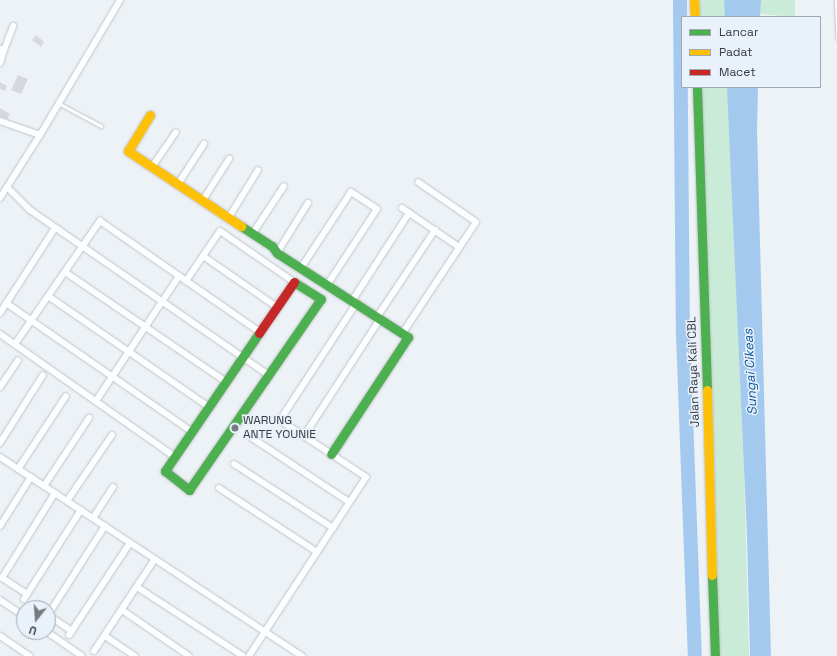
<!DOCTYPE html>
<html>
<head>
<meta charset="utf-8">
<style>
  body { margin:0 }
  #map { position:relative; width:837px; height:656px; overflow:hidden; background:#edf2f7; font-family:"Space Grotesk",sans-serif }
  div>[style] { position:absolute }
  .green>* { inset:0; background:#caebd7 }
  .water>* { inset:0; background:#a4c9ef }
  .river>* { height:14px; margin:-7px; padding:0 7px; transform-origin:7px; border-radius:7px; background:#a4c9ef }
  .building>* { inset:0; background:#d6d8dd }
  .roads { filter:drop-shadow(0 0 1px #c1c4c8) drop-shadow(0 0 1px #c1c4c8) }
  .lane>* { height:3px; margin:-1.5px; padding:0 1.5px; transform-origin:1.5px; border-radius:1.5px; background:#fcfdfe }
  .street>* { height:6px; margin:-3px; padding:0 3px; transform-origin:3px; border-radius:3px; background:#fcfdfe }
  .fast>* { height:9px; margin:-4.5px; padding:0 4.5px; transform-origin:4.5px; border-radius:4.5px; background:#4caf50 }
  .slow>* { height:9px; margin:-4.5px; padding:0 4.5px; transform-origin:4.5px; border-radius:4.5px; background:#ffc107 }
  .jam>* { height:9px; margin:-4.5px; padding:0 4.5px; transform-origin:4.5px; border-radius:4.5px; background:#c62828 }
  .dots>* { width:11px; height:11px; translate:-50% -50%; box-sizing:border-box; border:2px solid #e9f1fb; border-radius:50% }
  span { translate:-50% -50%; white-space:nowrap; text-align:center; line-height:1.15; -webkit-text-stroke:3px #e9f1fb; paint-order:stroke }
  .street-label { font-size:12px; color:#393c40 }
  .poi-label { font-size:12px; color:#393c40 }
  .left { translate:0 -50%; text-align:left }
  .water-label { font-size:13px; color:#0a5897; font-style:italic }
  .legend { position:absolute; left:681px; top:16px; width:140px; height:72px; box-sizing:border-box; background:#e9f1fb; border:1px solid #a3a9b0; margin:0; padding:5px 7px; list-style:none; font-size:12px; color:#393c40 }
  .legend li { display:flex; align-items:center; gap:8px; height:20px }
  .legend b { width:20px; border:1px solid #a3a9b0 }
  .north { position:absolute; left:16px; top:600px; width:40px; height:40px; box-sizing:border-box; background:#e9f1fb; border:1px solid #a3a9b0; border-radius:50%; rotate:197deg; font-size:11px; font-weight:700; line-height:16px; text-align:center; color:#393c40 }
  .north::after { content:''; display:block; margin:auto; width:14px; height:18px; background:#787c80; clip-path:polygon(50% 0,100% 100%,50% 72%,0 100%) }
</style>
</head>
<body>
<div id="map">
  <div class="green">
    <i style="clip-path:polygon(694px 0,725px 0,726px 17px,695px 17px)"></i>
    <i style="clip-path:polygon(761px 0,795px 0,795px 17px,760px 14px)"></i>
    <i style="clip-path:polygon(697px 87px,728px 87px,744px 471px,749px 656px,714px 656px)"></i>
  </div>
  <div class="water">
    <i style="clip-path:polygon(724px 0,761px 0,760px 17px,725px 17px)"></i>
    <i style="clip-path:polygon(727px 87px,758px 87px,757px 130px,771px 656px,750px 656px,747px 536px)"></i>
  </div>
  <div class="river">
    <i style="left:680px;top:0;width:334px;rotate:89.5deg"></i>
    <i style="left:683px;top:334px;width:322px;rotate:87.9deg"></i>
  </div>
  <div class="building">
    <i style="clip-path:polygon(36px 35px,44px 42px,41px 47px,32px 40px)"></i>
    <i style="clip-path:polygon(18px 75px,28px 79px,21px 94px,11px 90px)"></i>
    <i style="clip-path:polygon(0 82px,7px 86px,5px 91px,0 89px)"></i>
    <i style="clip-path:polygon(0 108px,10px 114px,7px 119px,0 117px)"></i>
  </div>
  <div class="roads">
    <div class="lane">
      <i style="left:836px;top:0;width:38px;rotate:88deg"></i>
      <i style="left:58px;top:103px;width:49px;rotate:28.1deg"></i>
    </div>
    <div class="street">
      <i style="left:4px;top:50px;width:26px;rotate:-69deg"></i>
      <i style="left:0;top:63px;width:14px;rotate:-73deg"></i>
      <i style="left:4px;top:50px;width:3px;rotate:-162deg"></i>
      <i style="left:0;top:121px;width:42px;rotate:19.3deg"></i>
      <i style="left:152px;top:167px;width:42px;rotate:-55.6deg"></i>
      <i style="left:178px;top:184px;width:48px;rotate:-57deg"></i>
      <i style="left:7px;top:187px;width:33px;rotate:45deg"></i>
      <i style="left:30px;top:210px;width:290px;rotate:34.7deg"></i>
      <i style="left:0;top:198px;width:75px;rotate:-57.6deg"></i>
      <i style="left:40px;top:135px;width:157px;rotate:-59.3deg"></i>
      <i style="left:203px;top:200px;width:49px;rotate:-57.6deg"></i>
      <i style="left:402px;top:208px;width:69px;rotate:34.4deg"></i>
      <i style="left:229px;top:217px;width:55px;rotate:-58.3deg"></i>
      <i style="left:253px;top:233px;width:56px;rotate:-56.6deg"></i>
      <i style="left:277px;top:253px;width:59px;rotate:-58.2deg"></i>
      <i style="left:203px;top:256px;width:90px;rotate:34.6deg"></i>
      <i style="left:301px;top:268px;width:91px;rotate:-56.7deg"></i>
      <i style="left:351px;top:192px;width:31px;rotate:33deg"></i>
      <i style="left:377px;top:209px;width:91px;rotate:123.3deg"></i>
      <i style="left:65px;top:272px;width:195px;rotate:34.3deg"></i>
      <i style="left:186px;top:281px;width:60px;rotate:-55.8deg"></i>
      <i style="left:220px;top:231px;width:90px;rotate:34.6deg"></i>
      <i style="left:48px;top:296px;width:196px;rotate:34.6deg"></i>
      <i style="left:352px;top:301px;width:105px;rotate:-57.1deg"></i>
      <i style="left:6px;top:303px;width:226px;rotate:34.7deg"></i>
      <i style="left:0;top:313px;width:101px;rotate:-57.1deg"></i>
      <i style="left:377px;top:317px;width:105px;rotate:-56.3deg"></i>
      <i style="left:0;top:334px;width:214px;rotate:35.1deg"></i>
      <i style="left:402px;top:334px;width:134px;rotate:-56.5deg"></i>
      <i style="left:476px;top:222px;width:70px;rotate:-145.4deg"></i>
      <i style="left:15px;top:344px;width:150px;rotate:-55.4deg"></i>
      <i style="left:100px;top:221px;width:195px;rotate:34.8deg"></i>
      <i style="left:0;top:387px;width:32px;rotate:-56deg"></i>
      <i style="left:96px;top:401px;width:150px;rotate:-56.4deg"></i>
      <i style="left:304px;top:436px;width:140px;rotate:-57deg"></i>
      <i style="left:252px;top:438px;width:116px;rotate:33.4deg"></i>
      <i style="left:0;top:443px;width:80px;rotate:-57.7deg"></i>
      <i style="left:0;top:457px;width:362px;rotate:33.4deg"></i>
      <i style="left:234px;top:464px;width:118px;rotate:32.9deg"></i>
      <i style="left:18px;top:469px;width:87px;rotate:-56.7deg"></i>
      <i style="left:44px;top:486px;width:82px;rotate:-56.5deg"></i>
      <i style="left:219px;top:488px;width:117px;rotate:33.1deg"></i>
      <i style="left:67px;top:501px;width:80px;rotate:-55.7deg"></i>
      <i style="left:93px;top:518px;width:37px;rotate:-57deg"></i>
      <i style="left:0;top:526px;width:58px;rotate:-57.7deg"></i>
      <i style="left:137px;top:587px;width:126px;rotate:33.1deg"></i>
      <i style="left:27px;top:594px;width:30px;rotate:-147deg"></i>
      <i style="left:2px;top:578px;width:100px;rotate:-58.1deg"></i>
      <i style="left:24px;top:599px;width:106px;rotate:-57.4deg"></i>
      <i style="left:0;top:600px;width:29px;rotate:34deg"></i>
      <i style="left:122px;top:610px;width:81px;rotate:34.5deg"></i>
      <i style="left:48px;top:615px;width:106px;rotate:-57.4deg"></i>
      <i style="left:48px;top:615px;width:29px;rotate:34deg"></i>
      <i style="left:47px;top:632px;width:42px;rotate:34.4deg"></i>
      <i style="left:69px;top:635px;width:110px;rotate:-56.5deg"></i>
      <i style="left:0;top:636px;width:36px;rotate:34deg"></i>
      <i style="left:105px;top:636px;width:36px;rotate:34deg"></i>
      <i style="left:94px;top:651px;width:110px;rotate:-56.5deg"></i>
      <i style="left:249px;top:656px;width:214px;rotate:-56.8deg"></i>
      <i style="left:366px;top:477px;width:103px;rotate:-146.5deg"></i>
      <i style="left:280px;top:420px;width:139px;rotate:-56.8deg"></i>
    </div>
    <div class="fast">
      <i style="left:697px;top:87px;width:303px;rotate:88.1deg"></i>
      <i style="left:241px;top:226px;width:37px;rotate:33deg"></i>
      <i style="left:272px;top:246px;width:9px;rotate:54deg"></i>
      <i style="left:277px;top:253px;width:156px;rotate:32.7deg"></i>
      <i style="left:408px;top:337px;width:140px;rotate:123.3deg"></i>
      <i style="left:259px;top:333px;width:167px;rotate:124.3deg"></i>
      <i style="left:165px;top:471px;width:31px;rotate:38deg"></i>
      <i style="left:189px;top:490px;width:232px;rotate:-55.4deg"></i>
      <i style="left:321px;top:299px;width:32px;rotate:-148deg"></i>
      <i style="left:712px;top:575px;width:81px;rotate:87.9deg"></i>
    </div>
    <div class="slow">
      <i style="left:694px;top:0;width:17px;rotate:87deg"></i>
      <i style="left:150px;top:115px;width:42px;rotate:121.4deg"></i>
      <i style="left:128px;top:151px;width:136px;rotate:33.6deg"></i>
      <i style="left:707px;top:390px;width:185px;rotate:88.5deg"></i>
    </div>
    <div class="jam">
      <i style="left:259px;top:333px;width:62px;rotate:-55.5deg"></i>
    </div>
  </div>
  <div class="dots">
    <i style="left:235px;top:428px;background:#787c80"></i>
  </div>
  <div class="street-label">
    <span style="left:694px;top:372px;rotate:-92deg">Jalan Raya Kali CBL</span>
  </div>
  <div class="poi-label">
    <span class="left" style="left:243px;top:428px">WARUNG<br>ANTE YOUNIE</span>
  </div>
  <div class="water-label">
    <span style="left:751px;top:372px;rotate:-93deg">Sungai Cikeas</span>
  </div>
  <ul class="legend">
  <li><b style="height:5px;background:#4caf50"></b>Lancar</li>
  <li><b style="height:5px;background:#ffc107"></b>Padat</li>
  <li><b style="height:5px;background:#c62828"></b>Macet</li>
  </ul>
  <div class="north">U</div>
</div>
</body>
</html>
